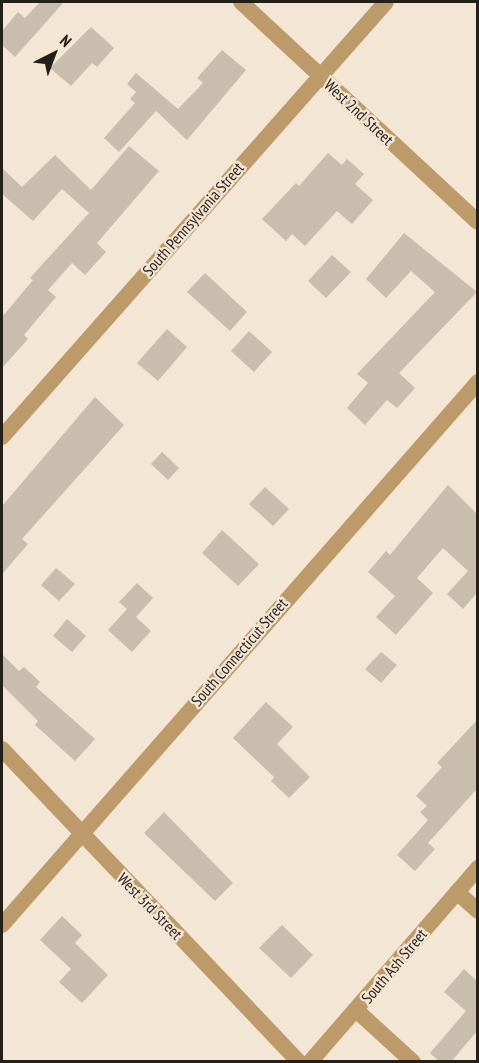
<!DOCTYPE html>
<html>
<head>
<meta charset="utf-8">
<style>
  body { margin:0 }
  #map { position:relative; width:479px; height:1063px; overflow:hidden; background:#f3e6d5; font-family:"PT Sans Narrow",sans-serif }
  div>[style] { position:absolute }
  .building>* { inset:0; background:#c9bdad }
  .minor>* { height:16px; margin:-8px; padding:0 8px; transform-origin:8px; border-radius:8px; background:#bd9a69 }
  .tertiary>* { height:16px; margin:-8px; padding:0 8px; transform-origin:8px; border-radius:8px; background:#bd9a69 }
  span { translate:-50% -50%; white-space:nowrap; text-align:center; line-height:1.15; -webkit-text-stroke:4.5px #f3e6d5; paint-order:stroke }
  .street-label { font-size:16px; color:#241f19 }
  .frame { position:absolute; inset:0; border:3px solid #241f19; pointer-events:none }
  .north { position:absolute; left:24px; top:24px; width:60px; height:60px; -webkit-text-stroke:4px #f3e6d5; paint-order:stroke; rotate:42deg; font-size:16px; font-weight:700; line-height:24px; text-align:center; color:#241f19 }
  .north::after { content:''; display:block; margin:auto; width:21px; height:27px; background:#241f19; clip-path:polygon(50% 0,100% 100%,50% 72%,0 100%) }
</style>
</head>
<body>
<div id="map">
  <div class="building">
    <i style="clip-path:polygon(40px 2px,64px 2px,15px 57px,2px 45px,2px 31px,18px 12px,25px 18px)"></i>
    <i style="clip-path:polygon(91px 27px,114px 48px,97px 67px,92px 63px,71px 86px,50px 68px)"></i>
    <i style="clip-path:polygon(222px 50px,246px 70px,187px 140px,156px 111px,119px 152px,104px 138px,135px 103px,130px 99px,136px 92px,127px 84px,136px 73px,178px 109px,203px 83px,197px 78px)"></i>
    <i style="clip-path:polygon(129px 146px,159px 171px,97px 243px,106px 252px,85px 275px,72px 263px,48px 290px,56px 297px,24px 335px,28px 339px,2px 368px,2px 317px,33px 280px,30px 278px,89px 213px,62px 189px,33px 221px,2px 194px,2px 168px,22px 187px,55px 155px,91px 190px)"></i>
    <i style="clip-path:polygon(328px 153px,342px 165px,347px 159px,364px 174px,355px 184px,373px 200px,352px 224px,337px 211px,305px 246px,292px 234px,286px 241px,262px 219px,296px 183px,299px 186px)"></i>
    <i style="clip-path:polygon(404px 233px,477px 292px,399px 373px,415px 388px,397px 408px,387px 400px,365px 425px,347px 408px,368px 383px,357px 374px,435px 292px,411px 271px,386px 298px,366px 279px)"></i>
    <i style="clip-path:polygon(332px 255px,351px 272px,326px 298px,308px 281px)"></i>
    <i style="clip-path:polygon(205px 273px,247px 312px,230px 331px,187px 292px)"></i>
    <i style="clip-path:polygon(167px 329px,187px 347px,158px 381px,137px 363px)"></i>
    <i style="clip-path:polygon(249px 331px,272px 352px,254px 372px,231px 351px)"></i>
    <i style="clip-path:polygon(95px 397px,124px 425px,22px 539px,28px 544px,2px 574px,2px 506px)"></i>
    <i style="clip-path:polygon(162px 452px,179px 468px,168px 480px,151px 464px)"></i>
    <i style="clip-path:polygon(448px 485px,477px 514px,477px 593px,463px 609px,447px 594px,468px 571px,443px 548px,417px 578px,433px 593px,396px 635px,376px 617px,395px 596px,368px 572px,386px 551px,390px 555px)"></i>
    <i style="clip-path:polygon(265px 487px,289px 509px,273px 526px,249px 504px)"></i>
    <i style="clip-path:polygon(222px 530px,259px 564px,238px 586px,202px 553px)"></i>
    <i style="clip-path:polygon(56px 568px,75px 584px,59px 601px,41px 585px)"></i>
    <i style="clip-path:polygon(137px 583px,153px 598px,136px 617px,151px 631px,132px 652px,108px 630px,127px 609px,119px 602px)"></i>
    <i style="clip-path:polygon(67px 619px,86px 636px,72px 652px,53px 636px)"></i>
    <i style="clip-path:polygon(381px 652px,397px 665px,381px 683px,365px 669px)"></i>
    <i style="clip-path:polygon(2px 654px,19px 671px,24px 667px,40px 682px,36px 687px,95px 739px,75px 761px,35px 725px,38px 721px,2px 685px)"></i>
    <i style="clip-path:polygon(266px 702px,293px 727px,277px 744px,310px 777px,289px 798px,271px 781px,274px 777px,233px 738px)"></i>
    <i style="clip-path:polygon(477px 720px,477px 789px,428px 843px,435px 849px,415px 871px,397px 855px,428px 820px,420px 812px,427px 806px,416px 796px,442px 767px,437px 763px)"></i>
    <i style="clip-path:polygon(164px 812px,233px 883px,215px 901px,144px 833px)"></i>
    <i style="clip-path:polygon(62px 916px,82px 935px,75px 943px,108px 975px,82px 1003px,59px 982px,71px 969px,40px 940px)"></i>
    <i style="clip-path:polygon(282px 925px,313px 955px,291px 978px,259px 948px)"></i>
    <i style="clip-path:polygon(464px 969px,477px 981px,477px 1031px,451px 1062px,440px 1062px,430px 1053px,466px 1011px,444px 992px)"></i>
  </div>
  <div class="minor">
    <i style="left:241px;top:2px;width:323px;rotate:42.9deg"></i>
    <i style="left:2px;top:437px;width:580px;rotate:-48.56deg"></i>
    <i style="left:457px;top:892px;width:28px;rotate:42deg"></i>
    <i style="left:2px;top:925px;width:722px;rotate:-48.76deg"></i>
    <i style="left:356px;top:1010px;width:77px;rotate:42.4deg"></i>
    <i style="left:310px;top:1062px;width:257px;rotate:-49.1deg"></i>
  </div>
  <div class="tertiary">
    <i style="left:2px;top:749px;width:431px;rotate:46.5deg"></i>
  </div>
  <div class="street-label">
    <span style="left:359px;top:112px;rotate:43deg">West 2nd Street</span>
    <span style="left:193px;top:219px;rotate:-49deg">South Pennsylvania Street</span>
    <span style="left:239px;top:652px;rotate:-49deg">South Connecticut Street</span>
    <span style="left:150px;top:906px;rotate:46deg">West 3rd Street</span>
    <span style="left:394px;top:966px;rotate:-50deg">South Ash Street</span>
  </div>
  <div class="frame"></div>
  <div class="north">N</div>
</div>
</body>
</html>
